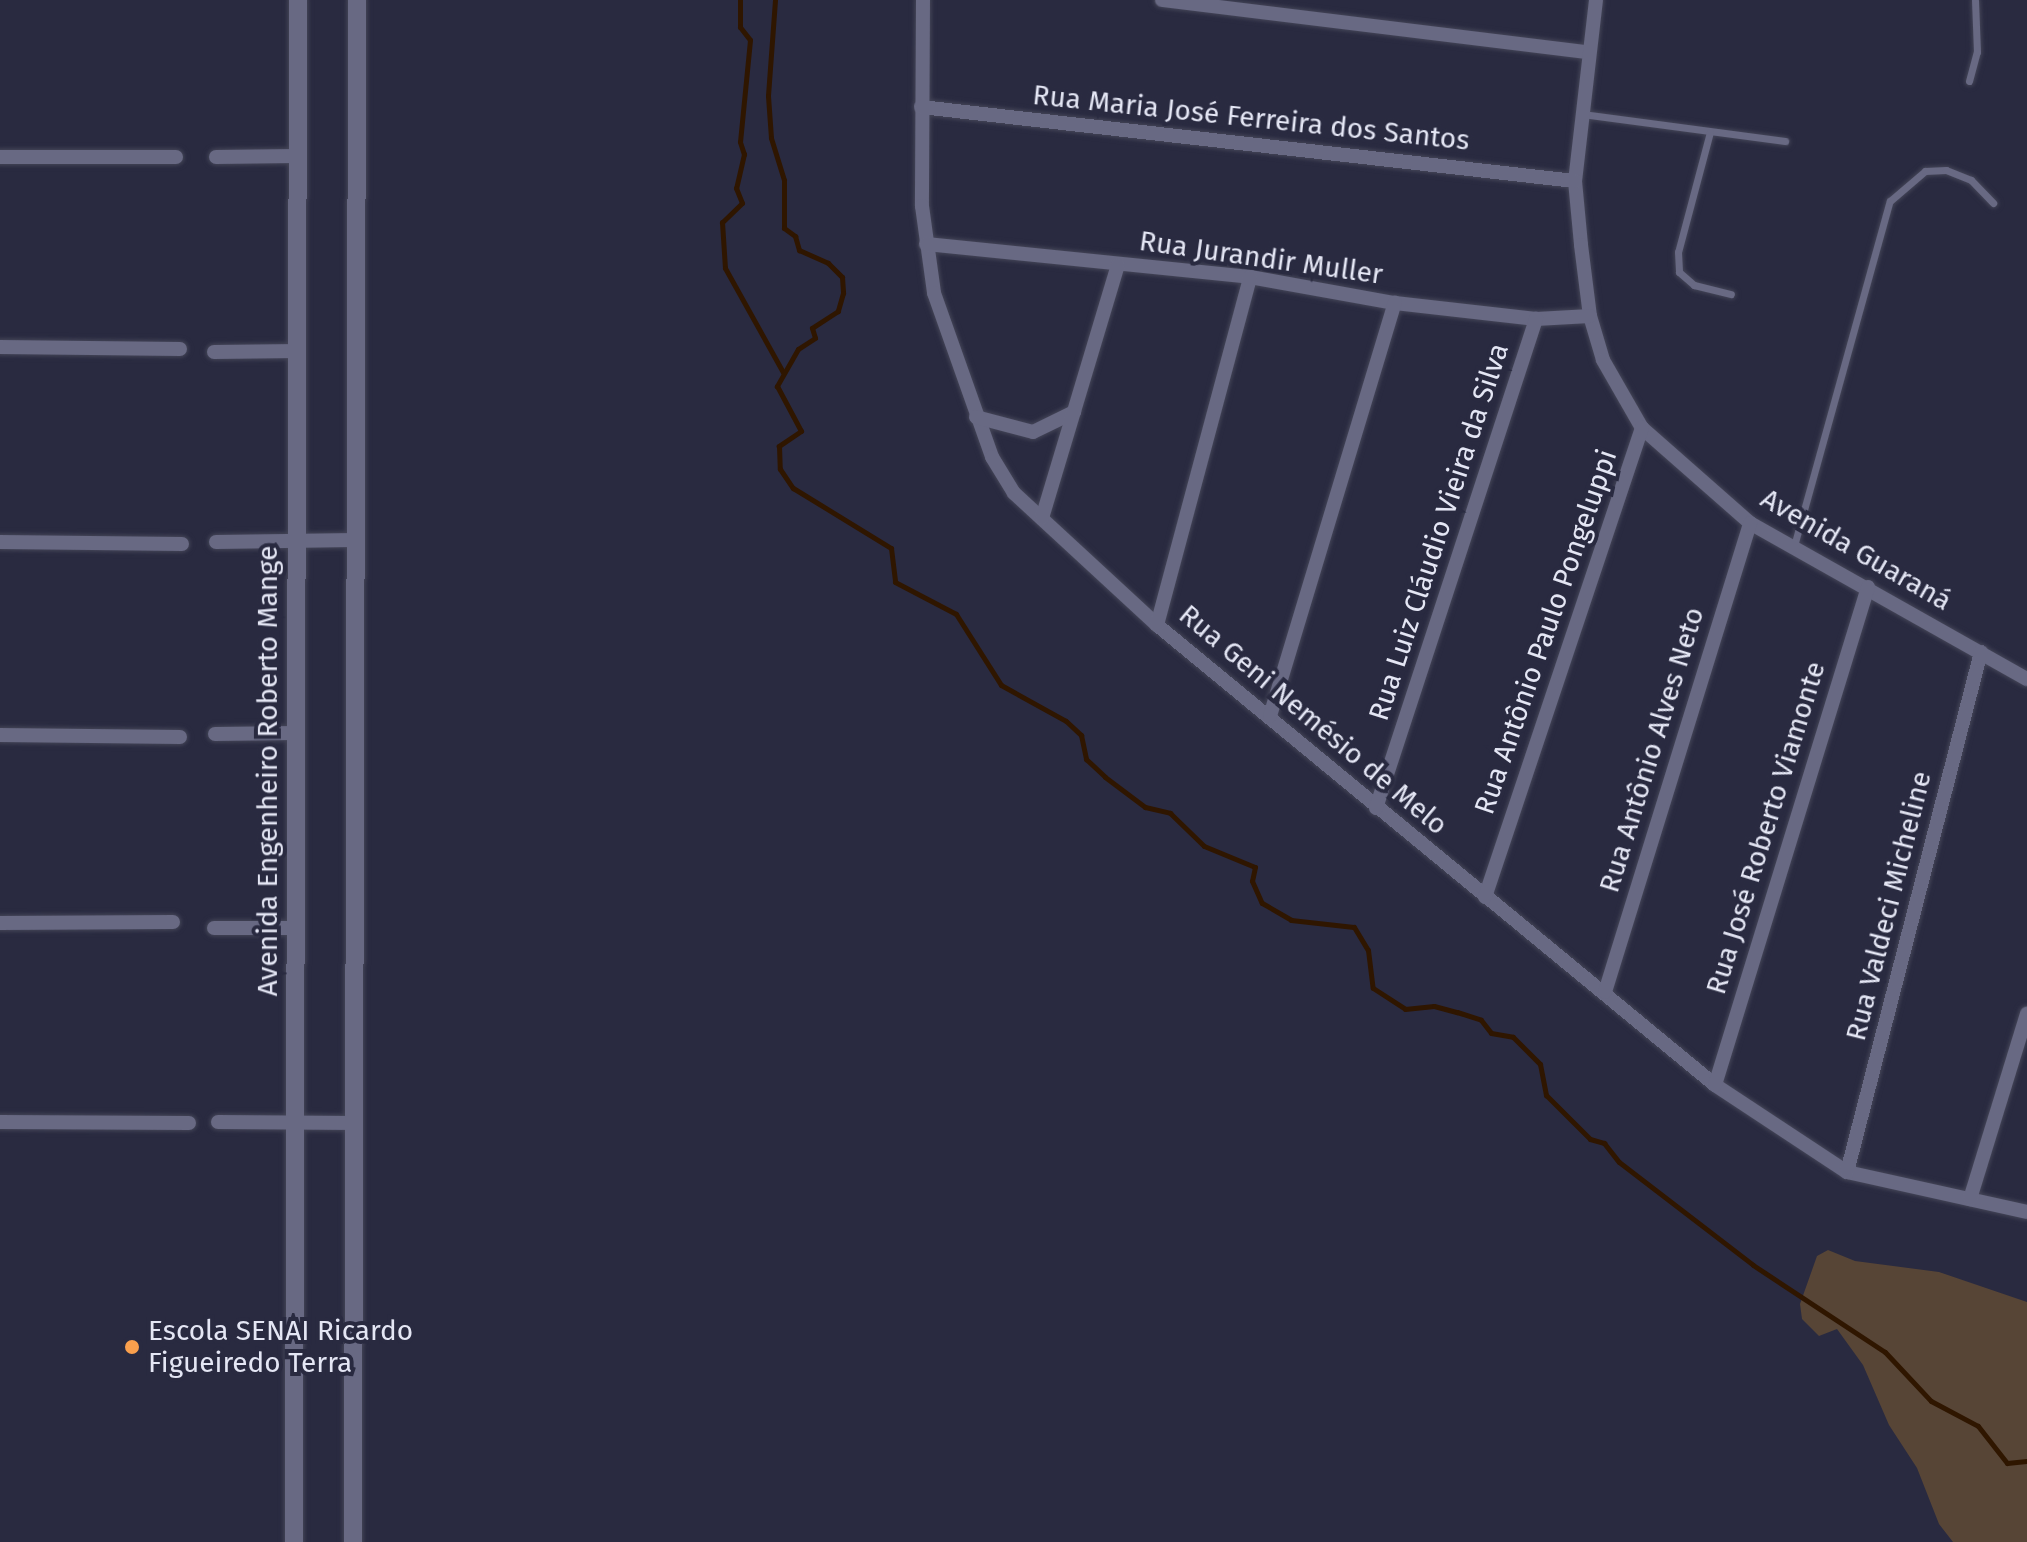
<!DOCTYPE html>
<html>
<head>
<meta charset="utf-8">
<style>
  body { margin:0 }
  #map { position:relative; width:2027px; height:1542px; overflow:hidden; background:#292a40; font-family:"Fira Sans",sans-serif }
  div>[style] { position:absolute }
  .green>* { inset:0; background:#574536 }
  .stream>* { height:5px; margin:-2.5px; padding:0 2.5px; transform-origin:2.5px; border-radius:2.5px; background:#2f1600 }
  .roads { filter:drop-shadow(0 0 2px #444557) drop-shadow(0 0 2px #444557) }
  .service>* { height:7px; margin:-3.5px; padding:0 3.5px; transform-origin:3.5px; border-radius:3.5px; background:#686983 }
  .minor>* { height:14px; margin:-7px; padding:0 7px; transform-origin:7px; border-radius:7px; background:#686983 }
  .tertiary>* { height:18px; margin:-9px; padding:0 9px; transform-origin:9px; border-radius:9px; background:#686983 }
  .dots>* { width:22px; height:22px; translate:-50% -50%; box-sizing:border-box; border:4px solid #292a40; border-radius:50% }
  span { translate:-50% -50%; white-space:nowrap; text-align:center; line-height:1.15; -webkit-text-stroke:8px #292a40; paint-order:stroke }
  .street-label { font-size:28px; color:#e4e6f4 }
  .poi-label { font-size:28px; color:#e4e6f4 }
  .left { translate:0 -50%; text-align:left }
</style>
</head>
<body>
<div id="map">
  <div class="green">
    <i style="clip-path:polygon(1828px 1250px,1855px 1261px,1939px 1272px,2027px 1302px,2027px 1542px,1953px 1542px,1939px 1524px,1917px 1468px,1889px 1425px,1863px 1365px,1837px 1329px,1819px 1336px,1802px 1319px,1800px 1304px,1817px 1256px)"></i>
  </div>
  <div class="stream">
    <i style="left:740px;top:0;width:27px;rotate:90deg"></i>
    <i style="left:740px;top:27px;width:16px;rotate:52deg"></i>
    <i style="left:750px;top:40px;width:102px;rotate:95.6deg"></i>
    <i style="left:740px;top:142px;width:13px;rotate:72deg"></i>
    <i style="left:744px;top:154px;width:35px;rotate:103deg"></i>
    <i style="left:736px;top:188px;width:16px;rotate:68deg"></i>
    <i style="left:742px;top:203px;width:28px;rotate:136deg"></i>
    <i style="left:722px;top:222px;width:46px;rotate:86.3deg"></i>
    <i style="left:725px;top:268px;width:119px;rotate:60.9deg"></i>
    <i style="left:775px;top:0;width:96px;rotate:94.2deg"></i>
    <i style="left:768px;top:96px;width:42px;rotate:85.9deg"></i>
    <i style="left:771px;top:138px;width:44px;rotate:72.8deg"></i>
    <i style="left:784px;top:180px;width:48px;rotate:90deg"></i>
    <i style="left:784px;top:228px;width:14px;rotate:36deg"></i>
    <i style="left:795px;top:236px;width:15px;rotate:74deg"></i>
    <i style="left:799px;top:250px;width:32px;rotate:24deg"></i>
    <i style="left:828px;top:263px;width:20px;rotate:45deg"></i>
    <i style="left:842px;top:277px;width:16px;rotate:86deg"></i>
    <i style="left:843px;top:293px;width:19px;rotate:106deg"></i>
    <i style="left:838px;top:311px;width:31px;rotate:147deg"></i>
    <i style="left:812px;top:328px;width:10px;rotate:73deg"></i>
    <i style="left:815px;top:338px;width:20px;rotate:147deg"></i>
    <i style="left:798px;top:349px;width:43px;rotate:119.6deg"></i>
    <i style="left:777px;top:386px;width:51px;rotate:61.9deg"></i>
    <i style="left:801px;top:431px;width:27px;rotate:146deg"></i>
    <i style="left:779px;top:446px;width:23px;rotate:88deg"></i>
    <i style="left:780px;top:469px;width:23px;rotate:56deg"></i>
    <i style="left:793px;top:488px;width:115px;rotate:31.5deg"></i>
    <i style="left:891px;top:548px;width:34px;rotate:83deg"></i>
    <i style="left:895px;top:582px;width:69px;rotate:27.7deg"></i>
    <i style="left:956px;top:614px;width:84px;rotate:57.6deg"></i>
    <i style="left:1001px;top:685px;width:74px;rotate:29deg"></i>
    <i style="left:1066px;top:721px;width:21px;rotate:43deg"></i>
    <i style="left:1081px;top:735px;width:25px;rotate:78deg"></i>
    <i style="left:1086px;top:759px;width:26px;rotate:43deg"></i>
    <i style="left:1105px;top:777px;width:50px;rotate:36.9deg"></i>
    <i style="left:1145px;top:807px;width:26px;rotate:13deg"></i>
    <i style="left:1170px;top:813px;width:47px;rotate:44.1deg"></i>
    <i style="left:1204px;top:846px;width:55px;rotate:22.4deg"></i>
    <i style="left:1255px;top:867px;width:14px;rotate:102deg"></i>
    <i style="left:1252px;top:881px;width:24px;rotate:66deg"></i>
    <i style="left:1262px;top:903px;width:34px;rotate:30deg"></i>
    <i style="left:1291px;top:920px;width:63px;rotate:6.3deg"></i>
    <i style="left:1354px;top:927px;width:27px;rotate:59deg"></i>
    <i style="left:1368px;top:950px;width:38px;rotate:83deg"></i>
    <i style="left:1373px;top:988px;width:38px;rotate:33deg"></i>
    <i style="left:1405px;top:1009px;width:29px;rotate:-6deg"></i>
    <i style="left:1434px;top:1006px;width:24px;rotate:15deg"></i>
    <i style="left:1457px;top:1012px;width:25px;rotate:18deg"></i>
    <i style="left:1481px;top:1020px;width:16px;rotate:52deg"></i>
    <i style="left:1491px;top:1033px;width:22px;rotate:10deg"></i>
    <i style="left:1513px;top:1037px;width:38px;rotate:45deg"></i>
    <i style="left:1540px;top:1064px;width:32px;rotate:79deg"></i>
    <i style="left:1546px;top:1095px;width:62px;rotate:45deg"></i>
    <i style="left:1590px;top:1139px;width:15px;rotate:16deg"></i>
    <i style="left:1604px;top:1143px;width:24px;rotate:52deg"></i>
    <i style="left:1619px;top:1162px;width:169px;rotate:37.5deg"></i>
    <i style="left:1753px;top:1265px;width:158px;rotate:33.4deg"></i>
    <i style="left:1885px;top:1352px;width:67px;rotate:46.8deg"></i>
    <i style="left:1931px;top:1401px;width:53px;rotate:28deg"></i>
    <i style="left:1978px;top:1426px;width:47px;rotate:51.9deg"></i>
    <i style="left:2007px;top:1463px;width:20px;rotate:-6deg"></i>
  </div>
  <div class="roads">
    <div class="service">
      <i style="left:1969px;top:81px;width:30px;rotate:-75deg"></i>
      <i style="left:1977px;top:52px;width:52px;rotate:-92.2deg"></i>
      <i style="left:1582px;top:114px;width:205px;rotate:7.6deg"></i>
      <i style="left:1710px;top:132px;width:124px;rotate:104.9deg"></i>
      <i style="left:1678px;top:252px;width:20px;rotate:87deg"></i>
      <i style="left:1679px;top:272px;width:20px;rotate:41deg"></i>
      <i style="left:1694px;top:285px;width:38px;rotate:14deg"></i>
      <i style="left:1794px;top:546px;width:358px;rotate:-74.5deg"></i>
      <i style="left:1890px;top:201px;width:46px;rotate:-40.6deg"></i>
      <i style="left:1925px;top:171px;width:21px;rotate:-3deg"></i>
      <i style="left:1946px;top:170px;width:27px;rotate:22deg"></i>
      <i style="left:1971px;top:180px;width:32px;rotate:46deg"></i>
    </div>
    <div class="minor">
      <i style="left:923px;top:0;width:206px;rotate:90.3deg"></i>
      <i style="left:922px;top:206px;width:88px;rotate:82.1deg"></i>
      <i style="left:934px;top:293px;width:174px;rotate:70.5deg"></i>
      <i style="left:992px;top:457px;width:42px;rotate:58.6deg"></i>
      <i style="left:1014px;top:493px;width:195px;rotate:42.7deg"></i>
      <i style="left:1157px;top:625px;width:723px;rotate:39.5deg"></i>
      <i style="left:1715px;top:1085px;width:158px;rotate:33.4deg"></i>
      <i style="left:1847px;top:1172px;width:184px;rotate:12.5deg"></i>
      <i style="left:1162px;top:0;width:429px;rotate:7deg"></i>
      <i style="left:1596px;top:0;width:182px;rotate:96.6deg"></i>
      <i style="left:1575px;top:181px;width:64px;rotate:84.6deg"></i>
      <i style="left:1581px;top:245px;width:72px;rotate:82.8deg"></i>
      <i style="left:1590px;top:316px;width:46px;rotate:73.5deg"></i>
      <i style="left:1603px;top:360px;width:78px;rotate:60.2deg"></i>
      <i style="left:1642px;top:428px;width:144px;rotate:41.3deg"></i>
      <i style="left:1750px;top:523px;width:318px;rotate:29.4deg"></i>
      <i style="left:921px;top:107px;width:658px;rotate:6.46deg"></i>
      <i style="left:0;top:157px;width:176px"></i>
      <i style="left:216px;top:157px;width:80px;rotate:-0.7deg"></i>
      <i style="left:926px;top:244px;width:326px;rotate:5.8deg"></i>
      <i style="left:1250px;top:277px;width:147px;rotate:10.2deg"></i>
      <i style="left:1395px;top:303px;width:142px;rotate:6.5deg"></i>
      <i style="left:1536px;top:319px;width:54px;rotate:-3.2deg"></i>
      <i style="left:0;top:347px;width:180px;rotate:0.6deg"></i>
      <i style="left:214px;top:352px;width:84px;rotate:-0.7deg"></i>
      <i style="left:976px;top:417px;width:59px;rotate:14.7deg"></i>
      <i style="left:1033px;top:432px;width:46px;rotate:-26deg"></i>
      <i style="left:1042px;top:518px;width:264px;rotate:-73.3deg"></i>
      <i style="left:0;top:542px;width:182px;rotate:0.6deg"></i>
      <i style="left:216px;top:542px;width:139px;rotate:-0.8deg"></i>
      <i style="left:1157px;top:625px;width:360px;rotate:-75deg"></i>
      <i style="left:1270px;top:716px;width:432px;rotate:-73.2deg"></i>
      <i style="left:215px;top:734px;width:80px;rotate:-0.7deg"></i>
      <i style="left:0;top:735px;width:180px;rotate:0.6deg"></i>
      <i style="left:1376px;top:808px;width:515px;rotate:-71.88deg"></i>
      <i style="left:1485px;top:897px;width:495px;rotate:-71.5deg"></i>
      <i style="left:0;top:923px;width:173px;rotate:-0.3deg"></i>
      <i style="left:214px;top:928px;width:80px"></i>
      <i style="left:1605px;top:992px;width:491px;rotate:-72.8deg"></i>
      <i style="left:1715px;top:1085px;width:521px;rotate:-72.92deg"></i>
      <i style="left:0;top:1122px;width:189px;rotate:0.3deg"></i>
      <i style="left:218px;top:1122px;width:137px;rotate:0.4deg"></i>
      <i style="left:1847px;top:1172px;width:537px;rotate:-75.55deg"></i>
      <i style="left:1970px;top:1199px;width:194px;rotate:-72.9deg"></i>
    </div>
    <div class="tertiary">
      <i style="left:294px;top:1542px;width:1542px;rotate:-89.85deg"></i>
      <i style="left:353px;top:1542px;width:1542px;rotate:-89.85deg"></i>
    </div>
  </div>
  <div class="dots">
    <i style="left:132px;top:1347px;background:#f99f4d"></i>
  </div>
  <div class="street-label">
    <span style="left:1251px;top:118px;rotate:6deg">Rua Maria José Ferreira dos Santos</span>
    <span style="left:1261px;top:258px;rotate:8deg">Rua Jurandir Muller</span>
    <span style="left:1439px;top:532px;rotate:-72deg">Rua Luiz Cláudio Vieira da Silva</span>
    <span style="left:1856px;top:550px;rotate:30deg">Avenida Guaraná</span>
    <span style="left:1546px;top:632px;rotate:-71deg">Rua Antônio Paulo Pongeluppi</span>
    <span style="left:1313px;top:720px;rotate:40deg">Rua Geni Nemésio de Melo</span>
    <span style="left:1652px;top:750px;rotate:-73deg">Rua Antônio Alves Neto</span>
    <span style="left:268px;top:771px;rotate:-90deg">Avenida Engenheiro Roberto Mange</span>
    <span style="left:1766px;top:828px;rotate:-73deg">Rua José Roberto Viamonte</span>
    <span style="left:1889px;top:906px;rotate:-76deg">Rua Valdeci Micheline</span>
  </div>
  <div class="poi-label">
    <span class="left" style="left:148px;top:1347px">Escola SENAI Ricardo<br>Figueiredo Terra</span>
  </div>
</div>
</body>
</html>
